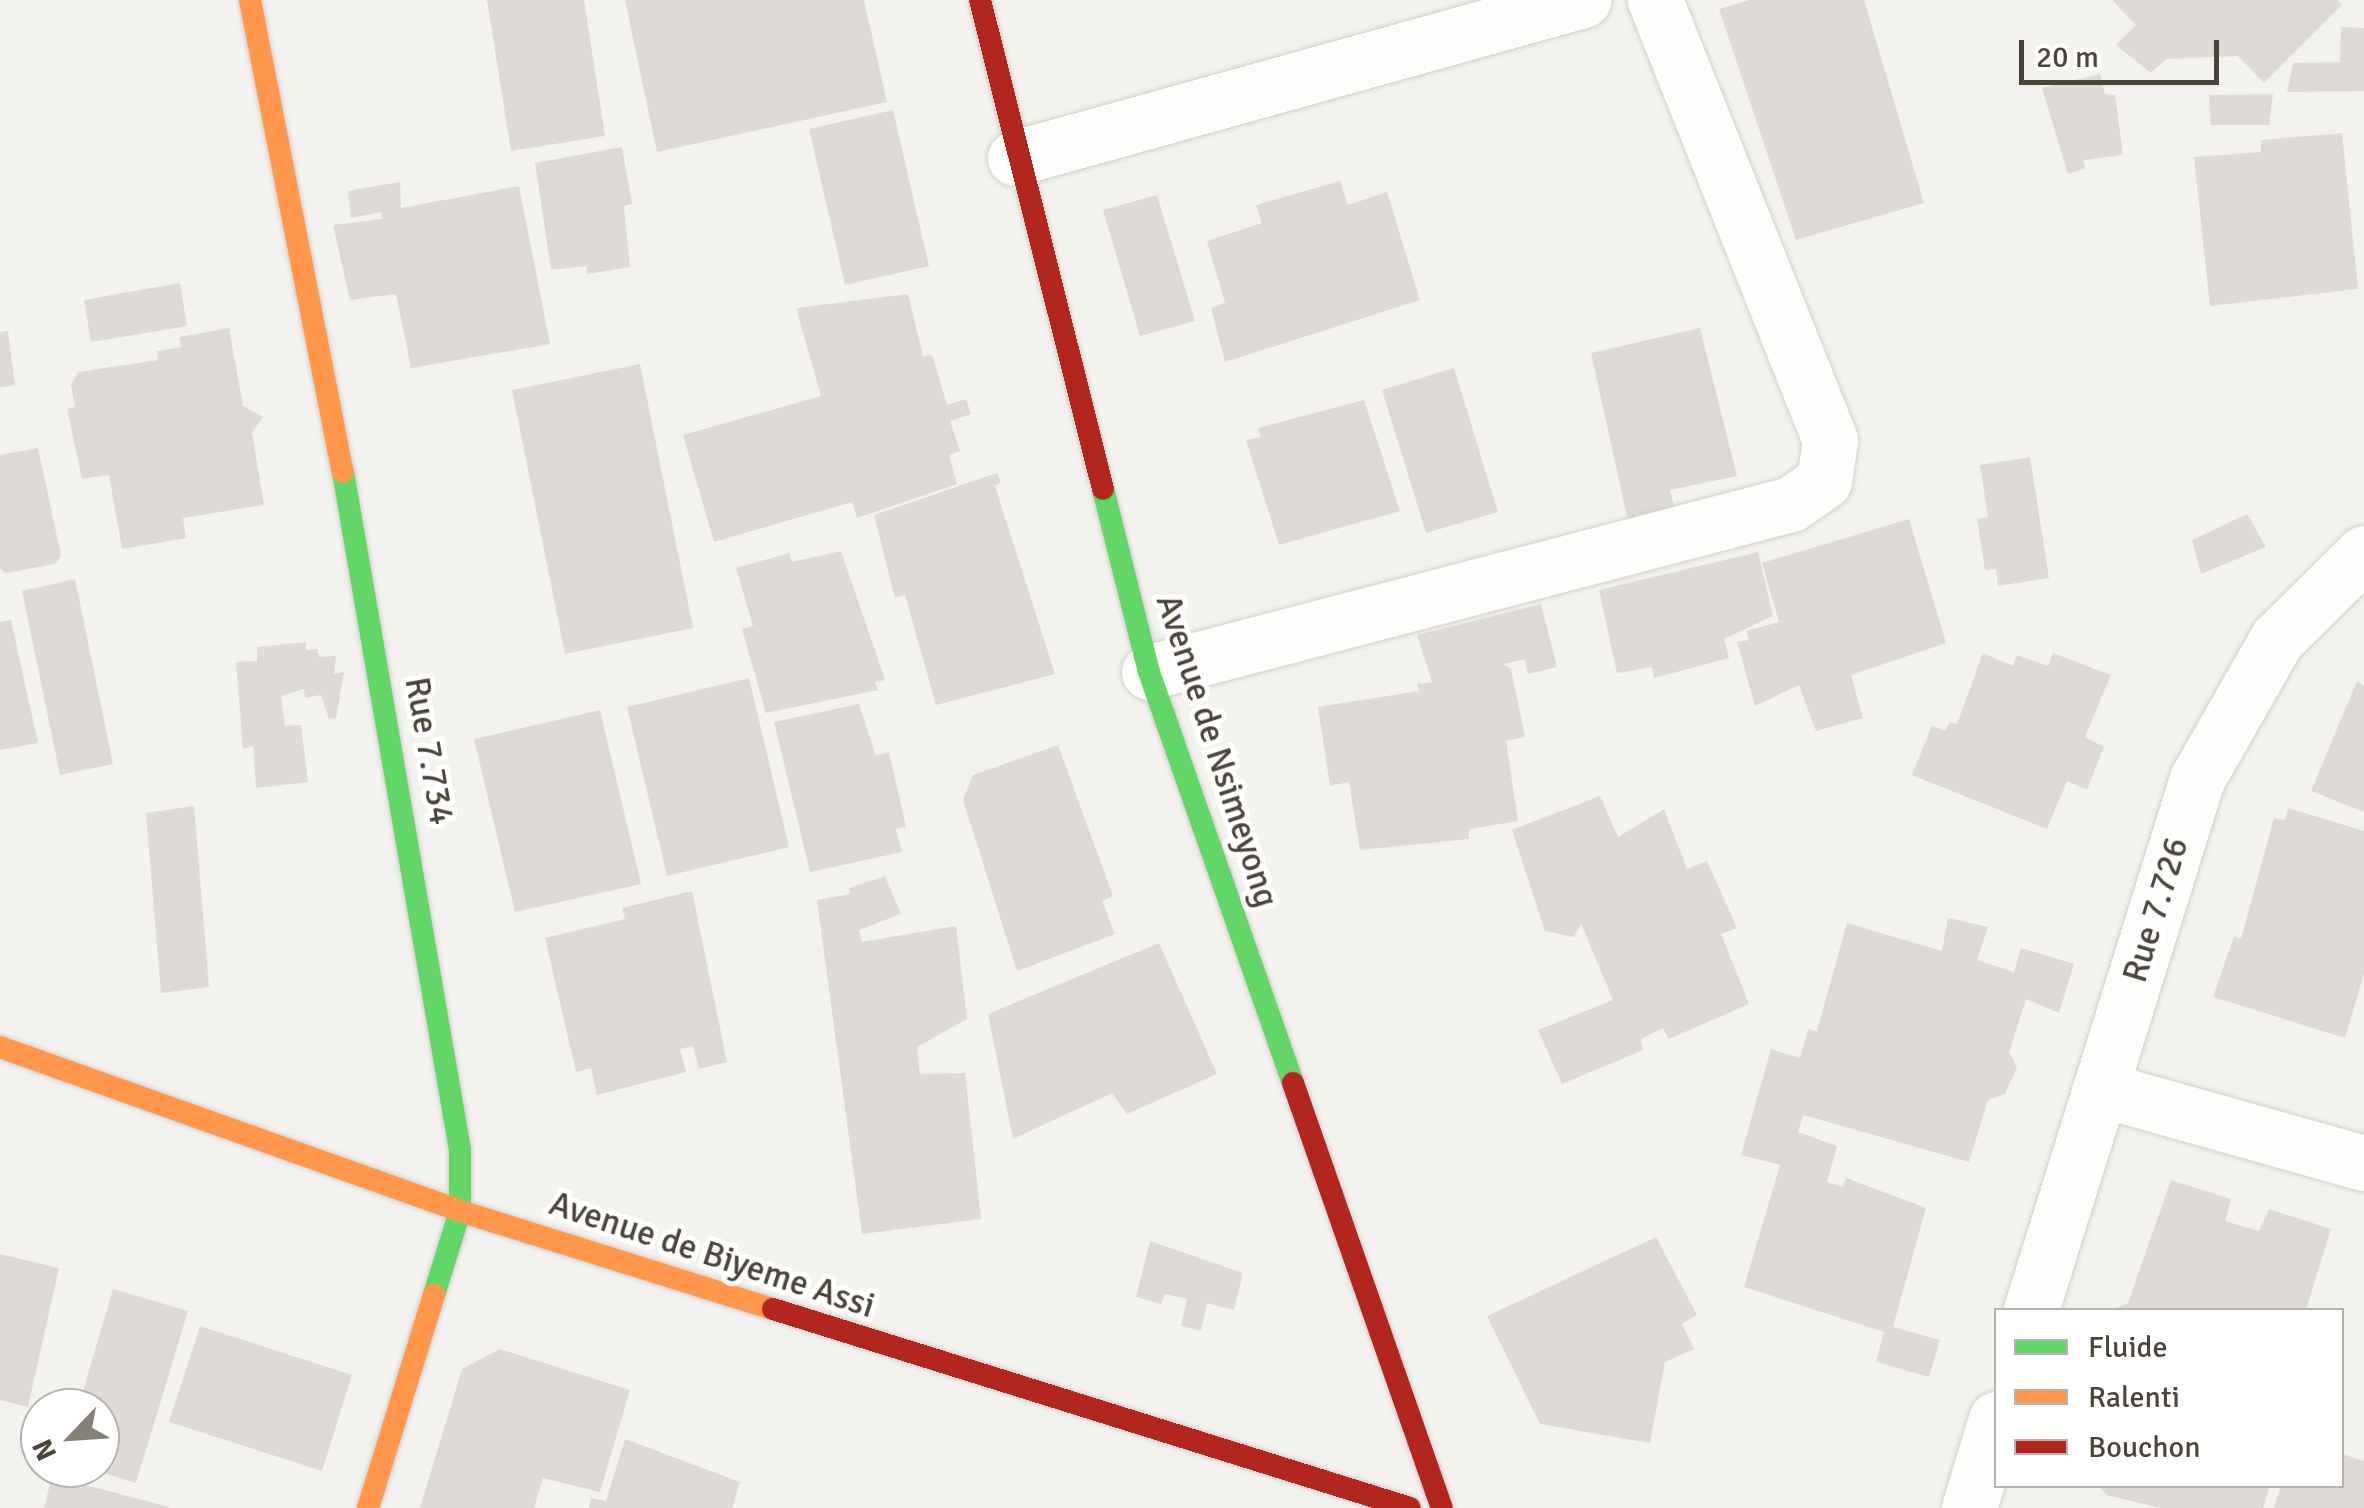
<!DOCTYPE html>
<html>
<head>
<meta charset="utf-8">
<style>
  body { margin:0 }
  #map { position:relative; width:2364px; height:1508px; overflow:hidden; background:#f4f2ee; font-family:Signika,sans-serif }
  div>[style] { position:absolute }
  .building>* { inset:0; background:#dedbd6 }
  .roads { filter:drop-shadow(0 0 2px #d2d0cb) drop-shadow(0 0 2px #d2d0cb) }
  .street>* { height:55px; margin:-27.5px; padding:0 27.5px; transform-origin:27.5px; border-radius:27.5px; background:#fdfdfc }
  .fast>* { height:22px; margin:-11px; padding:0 11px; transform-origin:11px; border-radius:11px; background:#63d668 }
  .slow>* { height:22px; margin:-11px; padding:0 11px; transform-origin:11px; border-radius:11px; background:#ff974d }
  .jam>* { height:22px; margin:-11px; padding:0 11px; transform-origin:11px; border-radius:11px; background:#b3261e }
  span { translate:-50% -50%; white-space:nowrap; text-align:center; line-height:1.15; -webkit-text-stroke:10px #fff; paint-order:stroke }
  .street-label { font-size:35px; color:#4b4439 }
  .legend { position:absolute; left:1994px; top:1308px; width:350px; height:180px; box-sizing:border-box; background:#fff; border:2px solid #b7b4b0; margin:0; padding:12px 18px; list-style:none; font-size:30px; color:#4b4439 }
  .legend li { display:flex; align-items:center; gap:20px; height:50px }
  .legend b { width:50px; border:2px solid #b7b4b0 }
  .north { position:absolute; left:20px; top:1388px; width:100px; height:100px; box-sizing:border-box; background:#fff; border:2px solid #b7b4b0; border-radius:50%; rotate:245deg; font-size:28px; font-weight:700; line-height:40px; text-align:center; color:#4b4439 }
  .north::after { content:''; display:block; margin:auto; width:35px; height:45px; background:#868178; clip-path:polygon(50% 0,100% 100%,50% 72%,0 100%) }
  .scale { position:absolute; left:2019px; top:40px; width:200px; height:45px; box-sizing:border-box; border:5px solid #4b4439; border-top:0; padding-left:12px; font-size:30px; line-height:35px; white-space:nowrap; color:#4b4439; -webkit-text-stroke:8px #fff; paint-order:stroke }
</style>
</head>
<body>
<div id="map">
  <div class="building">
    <i style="clip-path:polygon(487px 0,584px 0,605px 136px,511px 151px)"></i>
    <i style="clip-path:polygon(625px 0,864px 0,887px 102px,657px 152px)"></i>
    <i style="clip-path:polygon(1749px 0,1864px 0,1924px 203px,1796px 240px,1719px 9px)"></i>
    <i style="clip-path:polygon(2112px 0,2337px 0,2342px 5px,2264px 83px,2238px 56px,2166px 59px,2151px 73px,2116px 45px,2136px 25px)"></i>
    <i style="clip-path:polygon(2341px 27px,2364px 28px,2364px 91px,2287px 92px,2293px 63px,2340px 62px)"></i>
    <i style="clip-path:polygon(2100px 74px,2105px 94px,2115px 95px,2123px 155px,2083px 160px,2086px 168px,2068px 174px,2042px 88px)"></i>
    <i style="clip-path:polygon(2273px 94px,2269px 125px,2211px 125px,2209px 95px)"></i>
    <i style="clip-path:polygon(893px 110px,929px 266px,845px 285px,809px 129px)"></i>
    <i style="clip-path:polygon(2342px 133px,2358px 289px,2210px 306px,2194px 157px,2261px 152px,2261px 140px)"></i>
    <i style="clip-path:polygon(622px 147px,632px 204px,624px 206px,630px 267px,587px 274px,586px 266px,551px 270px,535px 163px)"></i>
    <i style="clip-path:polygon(1340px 181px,1348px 205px,1387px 192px,1420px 300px,1225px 362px,1211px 308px,1225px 303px,1207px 241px,1262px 223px,1256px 205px)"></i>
    <i style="clip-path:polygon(400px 182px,401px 208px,519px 186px,550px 344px,411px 368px,396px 294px,350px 300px,333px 225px,382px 219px,381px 212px,351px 218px,348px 191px)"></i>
    <i style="clip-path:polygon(1157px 195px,1195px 321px,1140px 336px,1103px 210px)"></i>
    <i style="clip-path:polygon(180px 283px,187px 326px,91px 342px,84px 300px)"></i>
    <i style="clip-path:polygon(908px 294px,923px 356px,932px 355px,947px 405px,966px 399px,971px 414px,950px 421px,960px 451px,949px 455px,957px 484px,857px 518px,852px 502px,714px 542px,683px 435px,821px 396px,796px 308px)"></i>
    <i style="clip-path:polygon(229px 328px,243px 406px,263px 417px,252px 432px,264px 505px,183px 518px,186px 538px,122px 549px,109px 475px,82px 479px,67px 409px,75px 407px,71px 385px,78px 372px,158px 360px,157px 351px,181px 347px,179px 337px)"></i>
    <i style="clip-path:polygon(1700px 328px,1737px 476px,1670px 490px,1677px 519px,1630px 530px,1591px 353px)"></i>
    <i style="clip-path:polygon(8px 331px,15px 385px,0 387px,0 332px)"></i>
    <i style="clip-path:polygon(640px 364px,693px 628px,565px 654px,512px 390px)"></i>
    <i style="clip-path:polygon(1454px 368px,1498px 512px,1426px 533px,1382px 390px)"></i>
    <i style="clip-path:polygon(1364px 400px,1400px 511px,1279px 545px,1246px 440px,1261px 437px,1258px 428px)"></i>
    <i style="clip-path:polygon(38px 448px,61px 555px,55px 564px,6px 573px,0 568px,0 455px)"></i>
    <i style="clip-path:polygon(2030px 457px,2049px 578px,1998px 586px,1996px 569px,1985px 570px,1977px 519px,1988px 517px,1980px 465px)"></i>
    <i style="clip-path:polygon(997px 473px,1001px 482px,995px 486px,1055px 674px,936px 705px,905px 595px,895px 598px,874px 515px)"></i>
    <i style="clip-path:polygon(2247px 514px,2266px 547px,2201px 574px,2192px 540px)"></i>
    <i style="clip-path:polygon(1909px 519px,1946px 643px,1851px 675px,1863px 718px,1816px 731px,1799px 685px,1755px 706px,1737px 642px,1749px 640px,1746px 631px,1779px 622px,1762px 563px)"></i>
    <i style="clip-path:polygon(841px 551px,885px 680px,875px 682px,878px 690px,766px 713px,742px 629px,753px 626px,736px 568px,789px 553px,792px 562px)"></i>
    <i style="clip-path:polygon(1758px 552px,1773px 616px,1724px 639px,1729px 658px,1654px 678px,1652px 667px,1617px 673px,1599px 590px)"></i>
    <i style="clip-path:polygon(75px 579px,113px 764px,60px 775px,22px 591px)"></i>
    <i style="clip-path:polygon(1541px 604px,1557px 667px,1528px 674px,1525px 659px,1503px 664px,1511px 669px,1525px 737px,1506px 741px,1518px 821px,1469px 829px,1469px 839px,1360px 850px,1349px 782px,1330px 786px,1318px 707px,1419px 691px,1417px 684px,1432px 682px,1417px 635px)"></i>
    <i style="clip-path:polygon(11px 620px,38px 743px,0 750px,0 622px)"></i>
    <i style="clip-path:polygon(306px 642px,306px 650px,317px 649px,319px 657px,336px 656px,334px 674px,344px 672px,336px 718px,329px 719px,321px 695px,305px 698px,304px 689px,281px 696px,285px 726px,301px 725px,308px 782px,256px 788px,253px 746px,243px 749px,236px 662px,257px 661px,257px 647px)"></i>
    <i style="clip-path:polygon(1983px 653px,2013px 666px,2017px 655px,2048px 666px,2053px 653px,2111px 675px,2085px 737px,2104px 747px,2087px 790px,2067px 781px,2047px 829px,1912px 775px,1932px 726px,1945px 731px,1950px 722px,1957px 724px)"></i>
    <i style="clip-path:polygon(749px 678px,789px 847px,667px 876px,627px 707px)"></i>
    <i style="clip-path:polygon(2357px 681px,2364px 686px,2364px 812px,2311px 791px)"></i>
    <i style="clip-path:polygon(859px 704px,876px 756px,889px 752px,906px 827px,896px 829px,902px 852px,810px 872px,774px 722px)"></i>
    <i style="clip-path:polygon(600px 710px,641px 884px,515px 912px,474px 739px)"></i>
    <i style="clip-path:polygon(1058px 745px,1113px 896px,1102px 901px,1115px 934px,1017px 971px,963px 800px,973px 775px)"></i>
    <i style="clip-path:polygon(1600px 796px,1618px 837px,1664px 809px,1687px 869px,1707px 861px,1737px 928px,1721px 934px,1749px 1004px,1669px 1039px,1663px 1028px,1641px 1039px,1643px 1050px,1562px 1084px,1538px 1030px,1613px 1000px,1581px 923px,1574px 937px,1545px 931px,1512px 830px)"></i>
    <i style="clip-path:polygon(194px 806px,209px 987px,161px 993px,146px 813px)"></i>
    <i style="clip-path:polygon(2288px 808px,2364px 831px,2364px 974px,2345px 1038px,2213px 997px,2234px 936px,2241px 939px,2274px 818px,2285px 820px)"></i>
    <i style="clip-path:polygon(885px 876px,901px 914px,859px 930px,862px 942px,956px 926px,967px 1019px,917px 1047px,920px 1074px,965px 1073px,981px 1219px,862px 1234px,817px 900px,851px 894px,849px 888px)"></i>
    <i style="clip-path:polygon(692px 891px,727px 1062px,699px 1069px,693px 1046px,680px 1049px,686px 1072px,597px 1095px,591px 1068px,576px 1072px,545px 938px,625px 919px,622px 908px)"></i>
    <i style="clip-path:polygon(1948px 918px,1988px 927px,1977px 960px,2014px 972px,2021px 948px,2074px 964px,2059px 1013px,2026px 999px,2009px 1052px,2017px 1067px,2005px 1094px,1988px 1100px,1969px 1162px,1803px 1115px,1798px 1132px,1837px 1146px,1827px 1182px,1843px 1187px,1846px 1178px,1926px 1208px,1893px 1327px,1940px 1340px,1929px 1377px,1876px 1362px,1884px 1332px,1744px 1287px,1780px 1165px,1741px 1155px,1771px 1049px,1800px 1058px,1808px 1029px,1817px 1031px,1847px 923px,1942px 951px)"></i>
    <i style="clip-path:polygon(1159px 943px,1217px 1074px,1127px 1114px,1112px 1093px,1013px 1139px,988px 1014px)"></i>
    <i style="clip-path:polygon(2171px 1180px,2231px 1199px,2225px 1221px,2259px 1231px,2269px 1209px,2331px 1229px,2306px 1310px,2112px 1310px,2128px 1303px)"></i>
    <i style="clip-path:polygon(1656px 1237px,1697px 1315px,1682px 1324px,1694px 1349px,1665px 1362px,1650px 1443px,1540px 1424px,1487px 1316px)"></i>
    <i style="clip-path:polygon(1150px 1241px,1243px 1273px,1234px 1310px,1207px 1303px,1201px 1331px,1181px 1326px,1187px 1299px,1165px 1294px,1161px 1304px,1136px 1297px)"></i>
    <i style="clip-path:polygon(0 1254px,59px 1268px,28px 1407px,0 1400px)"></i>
    <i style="clip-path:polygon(113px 1289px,188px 1311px,136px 1483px,90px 1469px,100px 1468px,100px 1408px,78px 1408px)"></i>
    <i style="clip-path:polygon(200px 1326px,352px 1375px,322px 1471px,169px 1422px)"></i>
    <i style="clip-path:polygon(500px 1349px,630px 1390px,600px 1492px,543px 1478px,534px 1508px,420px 1508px,462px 1369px)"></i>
    <i style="clip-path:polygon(625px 1439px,740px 1482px,732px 1508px,589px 1508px,591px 1498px,606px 1501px)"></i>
    <i style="clip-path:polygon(2342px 1454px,2364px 1461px,2364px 1508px,2274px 1508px,2281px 1486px,2342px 1486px)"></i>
    <i style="clip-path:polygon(52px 1476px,169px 1507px,168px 1508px,44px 1508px)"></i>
    <i style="clip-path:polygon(2100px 1486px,2270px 1486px,2263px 1508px,2161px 1508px,2106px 1495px)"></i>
  </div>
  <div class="roads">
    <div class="street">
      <i style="left:1015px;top:158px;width:590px;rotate:-15.54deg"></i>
      <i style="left:1149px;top:672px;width:664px;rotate:-14.66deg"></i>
      <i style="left:1791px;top:504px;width:40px;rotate:-34.9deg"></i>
      <i style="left:1824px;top:481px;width:41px;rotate:-81.7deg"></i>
      <i style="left:1830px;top:440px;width:474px;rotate:-111.7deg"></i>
      <i style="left:2100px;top:1089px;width:274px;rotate:15.7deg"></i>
      <i style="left:2031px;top:1310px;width:556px;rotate:-72.64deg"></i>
      <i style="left:2197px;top:779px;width:161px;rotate:-60.3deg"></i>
      <i style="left:2277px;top:639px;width:122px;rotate:-44.7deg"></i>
      <i style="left:1969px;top:1508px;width:93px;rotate:-73.1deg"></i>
    </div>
    <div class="fast">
      <i style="left:343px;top:472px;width:688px;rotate:80.21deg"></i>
      <i style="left:460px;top:1150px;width:61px;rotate:90deg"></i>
      <i style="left:460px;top:1211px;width:88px;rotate:107.2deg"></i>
      <i style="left:1103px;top:489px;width:189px;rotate:75.9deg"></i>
      <i style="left:1149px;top:672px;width:435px;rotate:70.7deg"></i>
    </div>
    <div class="slow">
      <i style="left:250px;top:0;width:481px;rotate:78.9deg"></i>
      <i style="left:0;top:1047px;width:488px;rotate:19.6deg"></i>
      <i style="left:460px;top:1211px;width:328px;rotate:17.4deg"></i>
      <i style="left:368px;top:1508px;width:223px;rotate:-72.8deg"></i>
    </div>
    <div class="jam">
      <i style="left:980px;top:0;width:504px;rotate:75.88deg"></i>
      <i style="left:1293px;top:1083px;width:450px;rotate:70.7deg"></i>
      <i style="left:773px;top:1309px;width:667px;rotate:17.35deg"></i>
    </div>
  </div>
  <div class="street-label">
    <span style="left:429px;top:751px;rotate:80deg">Rue 7.734</span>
    <span style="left:1217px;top:751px;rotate:72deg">Avenue de Nsimeyong</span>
    <span style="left:2156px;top:910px;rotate:-73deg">Rue 7.726</span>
    <span style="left:712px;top:1255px;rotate:18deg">Avenue de Biyeme Assi</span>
  </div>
  <ul class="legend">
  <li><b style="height:12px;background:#63d668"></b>Fluide</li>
  <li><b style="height:12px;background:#ff974d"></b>Ralenti</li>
  <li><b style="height:12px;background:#b3261e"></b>Bouchon</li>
  </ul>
  <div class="north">N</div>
  <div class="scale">20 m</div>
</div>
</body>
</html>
